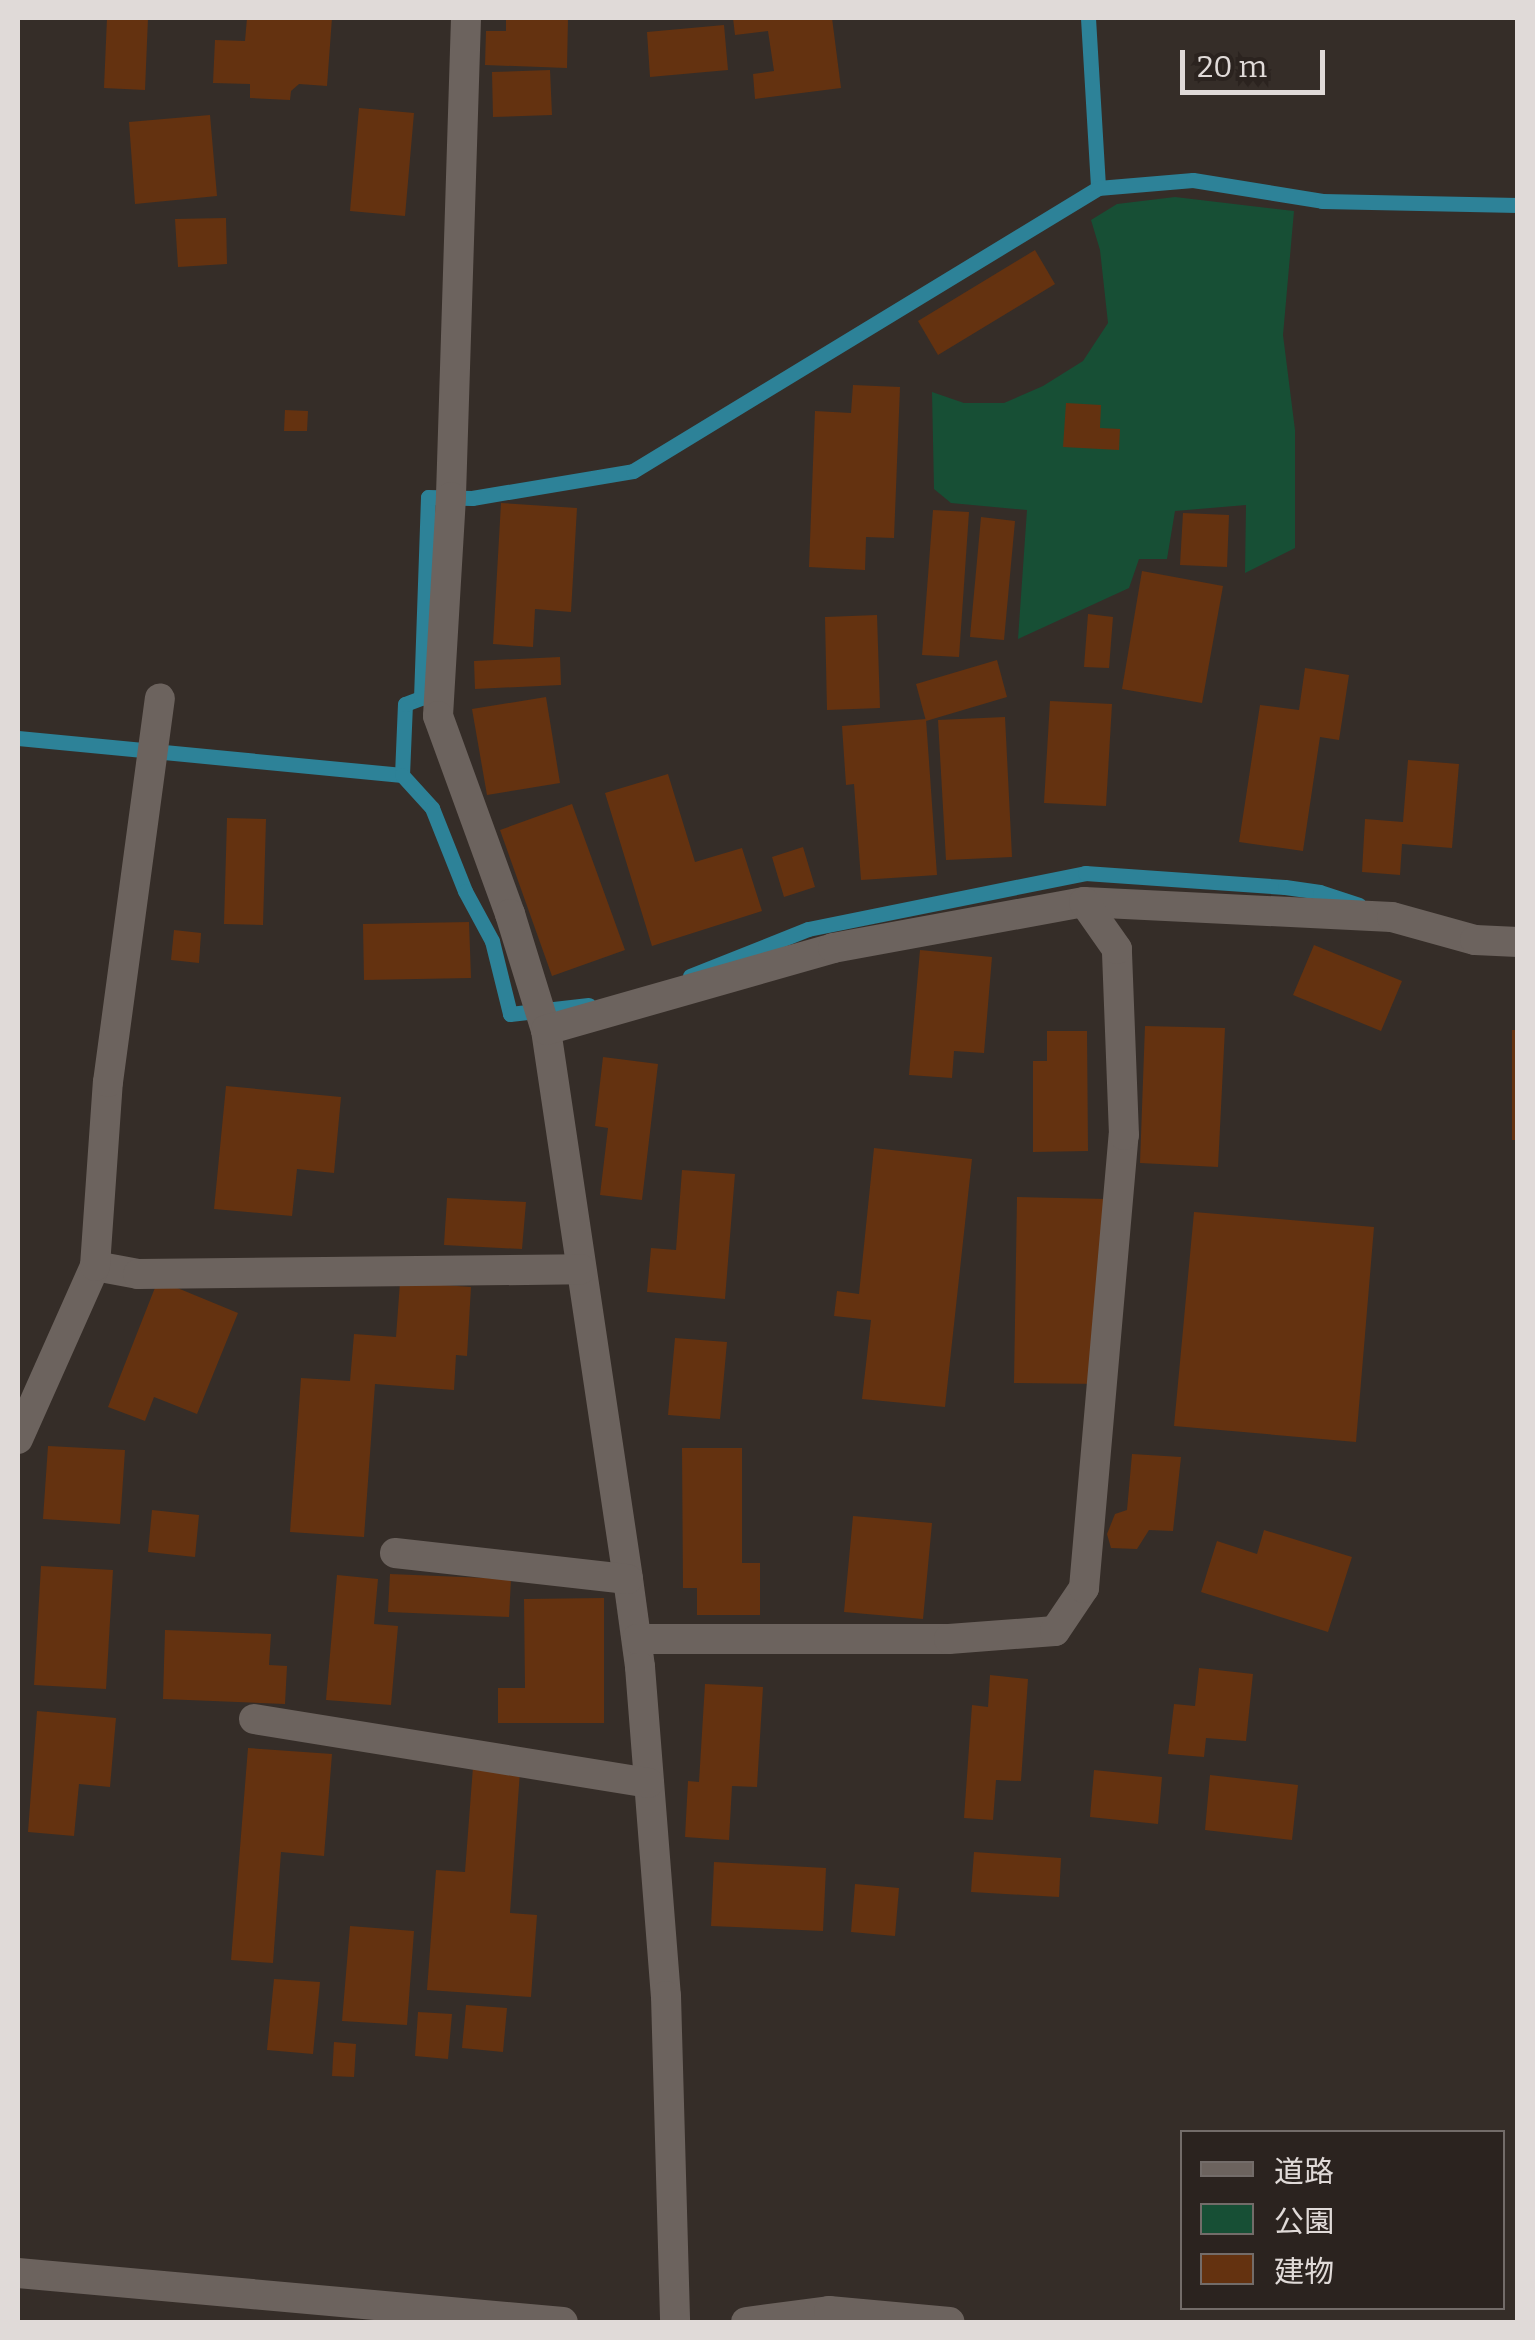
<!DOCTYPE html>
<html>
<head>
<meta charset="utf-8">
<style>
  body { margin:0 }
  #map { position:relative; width:1535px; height:2340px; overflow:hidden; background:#352d28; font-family:Bitter,"Noto Sans JP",serif }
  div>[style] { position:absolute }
  .green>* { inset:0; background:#174f35 }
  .stream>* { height:15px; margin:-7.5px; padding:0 7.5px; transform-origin:7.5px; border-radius:7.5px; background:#2d8298 }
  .building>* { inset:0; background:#643210 }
  .street>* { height:30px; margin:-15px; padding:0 15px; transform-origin:15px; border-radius:15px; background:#6c635e }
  span { translate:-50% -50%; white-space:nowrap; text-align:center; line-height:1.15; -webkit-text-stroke:8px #2b231f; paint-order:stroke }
  .frame { position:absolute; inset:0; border:20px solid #e0dad8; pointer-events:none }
  .legend { position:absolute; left:1180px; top:2130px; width:325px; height:180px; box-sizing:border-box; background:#2b231f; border:2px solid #736c69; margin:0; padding:12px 18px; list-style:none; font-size:30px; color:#e0dad8 }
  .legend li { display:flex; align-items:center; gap:20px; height:50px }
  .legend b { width:50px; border:2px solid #736c69 }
  .scale { position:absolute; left:1180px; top:50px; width:145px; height:45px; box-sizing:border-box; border:5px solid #e0dad8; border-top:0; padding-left:12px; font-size:30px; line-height:35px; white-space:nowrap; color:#e0dad8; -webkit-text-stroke:8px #2b231f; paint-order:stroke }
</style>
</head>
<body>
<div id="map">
  <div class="green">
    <i style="clip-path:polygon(1175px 197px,1294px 211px,1283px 335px,1295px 430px,1295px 548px,1245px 573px,1246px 505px,1175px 511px,1167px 559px,1139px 559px,1129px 588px,1018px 639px,1027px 510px,951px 503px,934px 489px,932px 392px,964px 403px,1004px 403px,1043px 386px,1083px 361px,1108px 323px,1100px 250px,1091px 220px,1117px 204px)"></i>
  </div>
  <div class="stream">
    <i style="left:1088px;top:18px;width:170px;rotate:86.6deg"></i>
    <i style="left:18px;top:738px;width:386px;rotate:5.5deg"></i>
    <i style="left:402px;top:775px;width:71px;rotate:-87.6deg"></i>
    <i style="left:405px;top:704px;width:17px;rotate:-21deg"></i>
    <i style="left:421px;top:698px;width:201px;rotate:-88deg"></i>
    <i style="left:428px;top:497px;width:44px;rotate:1.3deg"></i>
    <i style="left:472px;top:498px;width:163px;rotate:-9.5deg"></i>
    <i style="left:633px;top:471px;width:544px;rotate:-31.32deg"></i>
    <i style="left:1098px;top:188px;width:95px;rotate:-4.8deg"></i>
    <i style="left:1193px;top:180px;width:131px;rotate:9.2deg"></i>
    <i style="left:1322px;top:201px;width:196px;rotate:1.2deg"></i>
    <i style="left:402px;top:775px;width:45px;rotate:47.7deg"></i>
    <i style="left:432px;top:808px;width:89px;rotate:68.3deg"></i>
    <i style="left:465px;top:891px;width:57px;rotate:61.6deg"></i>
    <i style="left:492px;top:941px;width:75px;rotate:76.1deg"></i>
    <i style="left:510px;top:1014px;width:79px;rotate:-6.6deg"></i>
    <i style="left:690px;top:976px;width:127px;rotate:-21.7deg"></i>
    <i style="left:808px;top:929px;width:283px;rotate:-11.4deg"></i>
    <i style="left:1085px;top:873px;width:200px;rotate:4deg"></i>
    <i style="left:1285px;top:887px;width:35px;rotate:8deg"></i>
    <i style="left:1320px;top:892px;width:41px;rotate:18.4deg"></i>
  </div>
  <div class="building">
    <i style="clip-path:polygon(107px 18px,148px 18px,145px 90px,104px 88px)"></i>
    <i style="clip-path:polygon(247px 18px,332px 18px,327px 86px,299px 84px,291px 91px,290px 100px,250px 98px,250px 84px,213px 83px,215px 40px,245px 41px)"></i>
    <i style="clip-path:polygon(506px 18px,568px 18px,567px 68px,485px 65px,486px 31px,506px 31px)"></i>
    <i style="clip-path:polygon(733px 18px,832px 18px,841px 88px,755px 99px,753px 74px,774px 71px,768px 31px,735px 35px)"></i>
    <i style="clip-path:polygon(724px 25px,728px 70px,650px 77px,647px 32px)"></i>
    <i style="clip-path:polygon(550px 70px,552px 115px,493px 117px,492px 72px)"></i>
    <i style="clip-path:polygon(359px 108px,414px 113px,405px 216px,350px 211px)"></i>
    <i style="clip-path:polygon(210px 115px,217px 196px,135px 204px,129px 122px)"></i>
    <i style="clip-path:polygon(226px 218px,227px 264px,178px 267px,175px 219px)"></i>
    <i style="clip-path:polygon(1035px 250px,1055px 284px,938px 355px,918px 321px)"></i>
    <i style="clip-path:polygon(853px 385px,900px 387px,894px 538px,866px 537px,865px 570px,809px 567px,815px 411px,851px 413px)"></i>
    <i style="clip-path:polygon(1066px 403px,1101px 405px,1100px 428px,1120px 429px,1119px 450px,1063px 447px)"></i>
    <i style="clip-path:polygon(285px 410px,308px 411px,307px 431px,284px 431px)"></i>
    <i style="clip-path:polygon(501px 503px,577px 508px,571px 612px,535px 609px,533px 647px,493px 644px)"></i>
    <i style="clip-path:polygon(933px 510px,969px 512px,959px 657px,922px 655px)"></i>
    <i style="clip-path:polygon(1183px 513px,1229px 515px,1227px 567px,1180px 565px)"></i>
    <i style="clip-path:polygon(981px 517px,1015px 521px,1004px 640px,970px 637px)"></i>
    <i style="clip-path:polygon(1142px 571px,1223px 586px,1202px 703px,1122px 689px)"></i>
    <i style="clip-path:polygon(1088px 614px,1113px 617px,1109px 668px,1084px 667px)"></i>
    <i style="clip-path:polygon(877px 615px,880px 708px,827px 710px,825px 617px)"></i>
    <i style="clip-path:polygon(560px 657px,561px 685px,475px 689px,474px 661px)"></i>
    <i style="clip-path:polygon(997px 660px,1007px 697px,926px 721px,916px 684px)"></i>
    <i style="clip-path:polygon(1305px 668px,1349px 675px,1339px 740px,1320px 737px,1303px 851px,1239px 842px,1260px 705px,1299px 710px)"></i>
    <i style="clip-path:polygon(546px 697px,560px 783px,487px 795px,472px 709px)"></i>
    <i style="clip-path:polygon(1050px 701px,1112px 704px,1106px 806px,1044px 803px)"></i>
    <i style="clip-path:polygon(1005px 717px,1012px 857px,946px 860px,938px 720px)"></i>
    <i style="clip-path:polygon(926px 719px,937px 875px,861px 880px,854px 784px,846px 785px,842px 726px)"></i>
    <i style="clip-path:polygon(1408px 760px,1459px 764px,1452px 848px,1402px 844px,1400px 875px,1362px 872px,1365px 819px,1403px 822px)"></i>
    <i style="clip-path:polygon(668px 774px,695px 862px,742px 848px,762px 911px,652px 946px,605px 793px)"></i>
    <i style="clip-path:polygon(572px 804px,625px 950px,552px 976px,500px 830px)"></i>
    <i style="clip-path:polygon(227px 818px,266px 819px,263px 925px,224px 924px)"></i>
    <i style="clip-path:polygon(803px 847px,815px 887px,784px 897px,772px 857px)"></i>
    <i style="clip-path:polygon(469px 922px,471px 978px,364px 980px,363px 924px)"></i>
    <i style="clip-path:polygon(174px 930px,201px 933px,199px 963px,171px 960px)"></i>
    <i style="clip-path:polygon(1314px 945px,1402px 981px,1381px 1031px,1293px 995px)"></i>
    <i style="clip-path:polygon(920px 950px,992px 957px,984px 1053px,954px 1051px,952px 1078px,909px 1075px)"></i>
    <i style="clip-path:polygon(1145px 1026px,1225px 1028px,1218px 1167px,1140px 1163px)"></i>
    <i style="clip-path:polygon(1512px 1030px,1518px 1030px,1518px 1140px,1512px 1140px)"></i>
    <i style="clip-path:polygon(1047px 1031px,1087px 1031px,1088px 1151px,1033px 1152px,1033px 1061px,1047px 1061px)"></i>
    <i style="clip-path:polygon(603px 1057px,658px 1064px,642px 1200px,600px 1195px,608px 1128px,595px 1126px)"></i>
    <i style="clip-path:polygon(226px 1086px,341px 1097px,334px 1173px,297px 1169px,292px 1216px,214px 1209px)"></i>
    <i style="clip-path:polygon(874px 1148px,972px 1159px,945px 1407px,862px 1399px,871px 1320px,834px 1316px,837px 1291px,859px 1294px)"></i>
    <i style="clip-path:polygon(682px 1170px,735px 1174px,725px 1299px,647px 1292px,651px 1248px,676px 1250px)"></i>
    <i style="clip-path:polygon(1017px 1197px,1106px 1199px,1103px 1384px,1014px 1383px)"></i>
    <i style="clip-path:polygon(447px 1198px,526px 1202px,522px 1249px,444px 1245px)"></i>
    <i style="clip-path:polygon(1194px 1212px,1374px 1227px,1356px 1442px,1174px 1426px)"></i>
    <i style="clip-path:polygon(158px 1280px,238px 1313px,197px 1414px,154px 1397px,145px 1421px,108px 1407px)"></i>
    <i style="clip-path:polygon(400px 1282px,471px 1287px,467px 1356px,456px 1355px,454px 1390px,375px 1384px,364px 1537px,290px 1532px,301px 1378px,350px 1381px,354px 1334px,396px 1337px)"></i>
    <i style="clip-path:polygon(675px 1338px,727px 1342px,720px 1419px,668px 1415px)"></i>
    <i style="clip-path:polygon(48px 1446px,125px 1450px,120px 1524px,43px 1519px)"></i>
    <i style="clip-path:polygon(682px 1448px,742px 1448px,742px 1563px,760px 1563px,760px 1615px,697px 1615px,697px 1588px,683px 1588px)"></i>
    <i style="clip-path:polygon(1132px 1454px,1181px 1457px,1173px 1531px,1149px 1530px,1137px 1549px,1111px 1548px,1107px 1534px,1115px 1514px,1127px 1510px)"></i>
    <i style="clip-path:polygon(152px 1510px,199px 1515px,195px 1557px,148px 1552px)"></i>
    <i style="clip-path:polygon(853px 1516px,932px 1523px,923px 1619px,844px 1612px)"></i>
    <i style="clip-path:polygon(1264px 1530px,1352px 1557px,1328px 1632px,1201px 1592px,1217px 1541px,1257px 1554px)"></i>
    <i style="clip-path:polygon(41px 1566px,113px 1570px,106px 1689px,34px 1685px)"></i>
    <i style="clip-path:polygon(390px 1574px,511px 1579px,509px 1617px,388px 1612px)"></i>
    <i style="clip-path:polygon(337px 1575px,378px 1579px,374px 1624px,398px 1626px,391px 1705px,326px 1700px)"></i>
    <i style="clip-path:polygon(604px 1598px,604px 1723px,498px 1723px,498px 1688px,525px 1688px,524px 1599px)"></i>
    <i style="clip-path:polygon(165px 1630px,271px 1634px,269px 1665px,287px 1666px,285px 1704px,163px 1699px)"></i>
    <i style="clip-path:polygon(1199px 1668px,1253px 1674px,1246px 1741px,1206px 1738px,1204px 1757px,1168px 1754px,1174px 1704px,1195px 1706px)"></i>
    <i style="clip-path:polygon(990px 1675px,1028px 1679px,1021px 1781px,996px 1780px,993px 1820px,964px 1818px,972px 1705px,988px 1707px)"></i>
    <i style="clip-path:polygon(705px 1684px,763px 1687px,757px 1787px,732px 1786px,729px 1840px,685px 1837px,688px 1781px,699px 1782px)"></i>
    <i style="clip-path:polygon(37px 1711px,116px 1718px,110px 1787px,79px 1784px,74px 1836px,28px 1832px)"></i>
    <i style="clip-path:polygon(248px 1748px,332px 1754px,324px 1856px,281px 1852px,273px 1963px,231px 1960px)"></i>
    <i style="clip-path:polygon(473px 1767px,520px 1771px,510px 1913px,537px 1915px,531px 1997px,427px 1990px,436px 1870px,465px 1872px)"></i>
    <i style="clip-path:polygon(1094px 1770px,1162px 1777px,1158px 1824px,1090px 1817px)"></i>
    <i style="clip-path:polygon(1210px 1775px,1298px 1785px,1292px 1840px,1205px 1830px)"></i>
    <i style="clip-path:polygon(974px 1852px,1061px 1858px,1059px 1897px,971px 1892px)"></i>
    <i style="clip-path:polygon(714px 1862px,826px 1868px,823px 1931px,711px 1926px)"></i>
    <i style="clip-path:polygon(855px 1884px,899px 1888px,895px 1936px,851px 1932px)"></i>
    <i style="clip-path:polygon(350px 1926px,414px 1931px,407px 2025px,342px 2021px)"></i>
    <i style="clip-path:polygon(274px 1979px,320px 1982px,313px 2054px,267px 2050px)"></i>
    <i style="clip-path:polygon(466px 2005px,507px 2008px,503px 2052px,462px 2048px)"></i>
    <i style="clip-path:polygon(418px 2012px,452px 2014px,448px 2059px,415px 2056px)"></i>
    <i style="clip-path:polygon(334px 2042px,356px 2044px,354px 2077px,332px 2076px)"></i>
  </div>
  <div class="street">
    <i style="left:466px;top:18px;width:479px;rotate:91.8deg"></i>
    <i style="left:451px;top:497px;width:219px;rotate:93.4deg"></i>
    <i style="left:438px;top:716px;width:211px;rotate:70deg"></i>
    <i style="left:510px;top:914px;width:121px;rotate:72.8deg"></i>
    <i style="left:546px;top:1030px;width:555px;rotate:81.5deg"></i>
    <i style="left:628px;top:1579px;width:89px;rotate:82.2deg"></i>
    <i style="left:640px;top:1667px;width:330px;rotate:85.5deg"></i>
    <i style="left:666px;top:1996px;width:326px;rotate:88.4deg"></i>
    <i style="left:546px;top:1030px;width:298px;rotate:-15.9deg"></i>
    <i style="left:833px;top:948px;width:255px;rotate:-10.4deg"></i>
    <i style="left:1084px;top:902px;width:308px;rotate:2.8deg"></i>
    <i style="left:1392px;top:917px;width:86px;rotate:15.5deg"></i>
    <i style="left:1475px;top:940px;width:43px;rotate:2.7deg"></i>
    <i style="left:95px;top:1266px;width:44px;rotate:10.5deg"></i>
    <i style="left:138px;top:1274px;width:443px;rotate:-0.6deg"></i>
    <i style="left:18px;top:1439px;width:189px;rotate:-66deg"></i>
    <i style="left:95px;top:1266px;width:184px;rotate:-86deg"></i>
    <i style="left:108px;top:1082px;width:387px;rotate:-82.3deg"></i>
    <i style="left:395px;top:1553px;width:234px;rotate:6.4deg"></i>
    <i style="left:637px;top:1639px;width:312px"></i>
    <i style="left:949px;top:1639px;width:106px;rotate:-4.3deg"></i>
    <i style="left:1055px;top:1631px;width:52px;rotate:-56deg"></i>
    <i style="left:1084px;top:1588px;width:455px;rotate:-85deg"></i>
    <i style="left:1124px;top:1135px;width:186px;rotate:-92.2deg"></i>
    <i style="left:1117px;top:949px;width:57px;rotate:-125.1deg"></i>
    <i style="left:254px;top:1719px;width:400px;rotate:9.2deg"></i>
    <i style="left:18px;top:2273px;width:547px;rotate:5.14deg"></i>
    <i style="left:746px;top:2322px;width:84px;rotate:-7.5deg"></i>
    <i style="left:829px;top:2311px;width:121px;rotate:5.2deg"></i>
  </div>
  <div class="frame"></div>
  <ul class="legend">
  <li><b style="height:12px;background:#6c635e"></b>道路</li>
  <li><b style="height:28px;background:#174f35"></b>公園</li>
  <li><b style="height:28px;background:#643210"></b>建物</li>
  </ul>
  <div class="scale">20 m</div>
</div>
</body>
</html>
